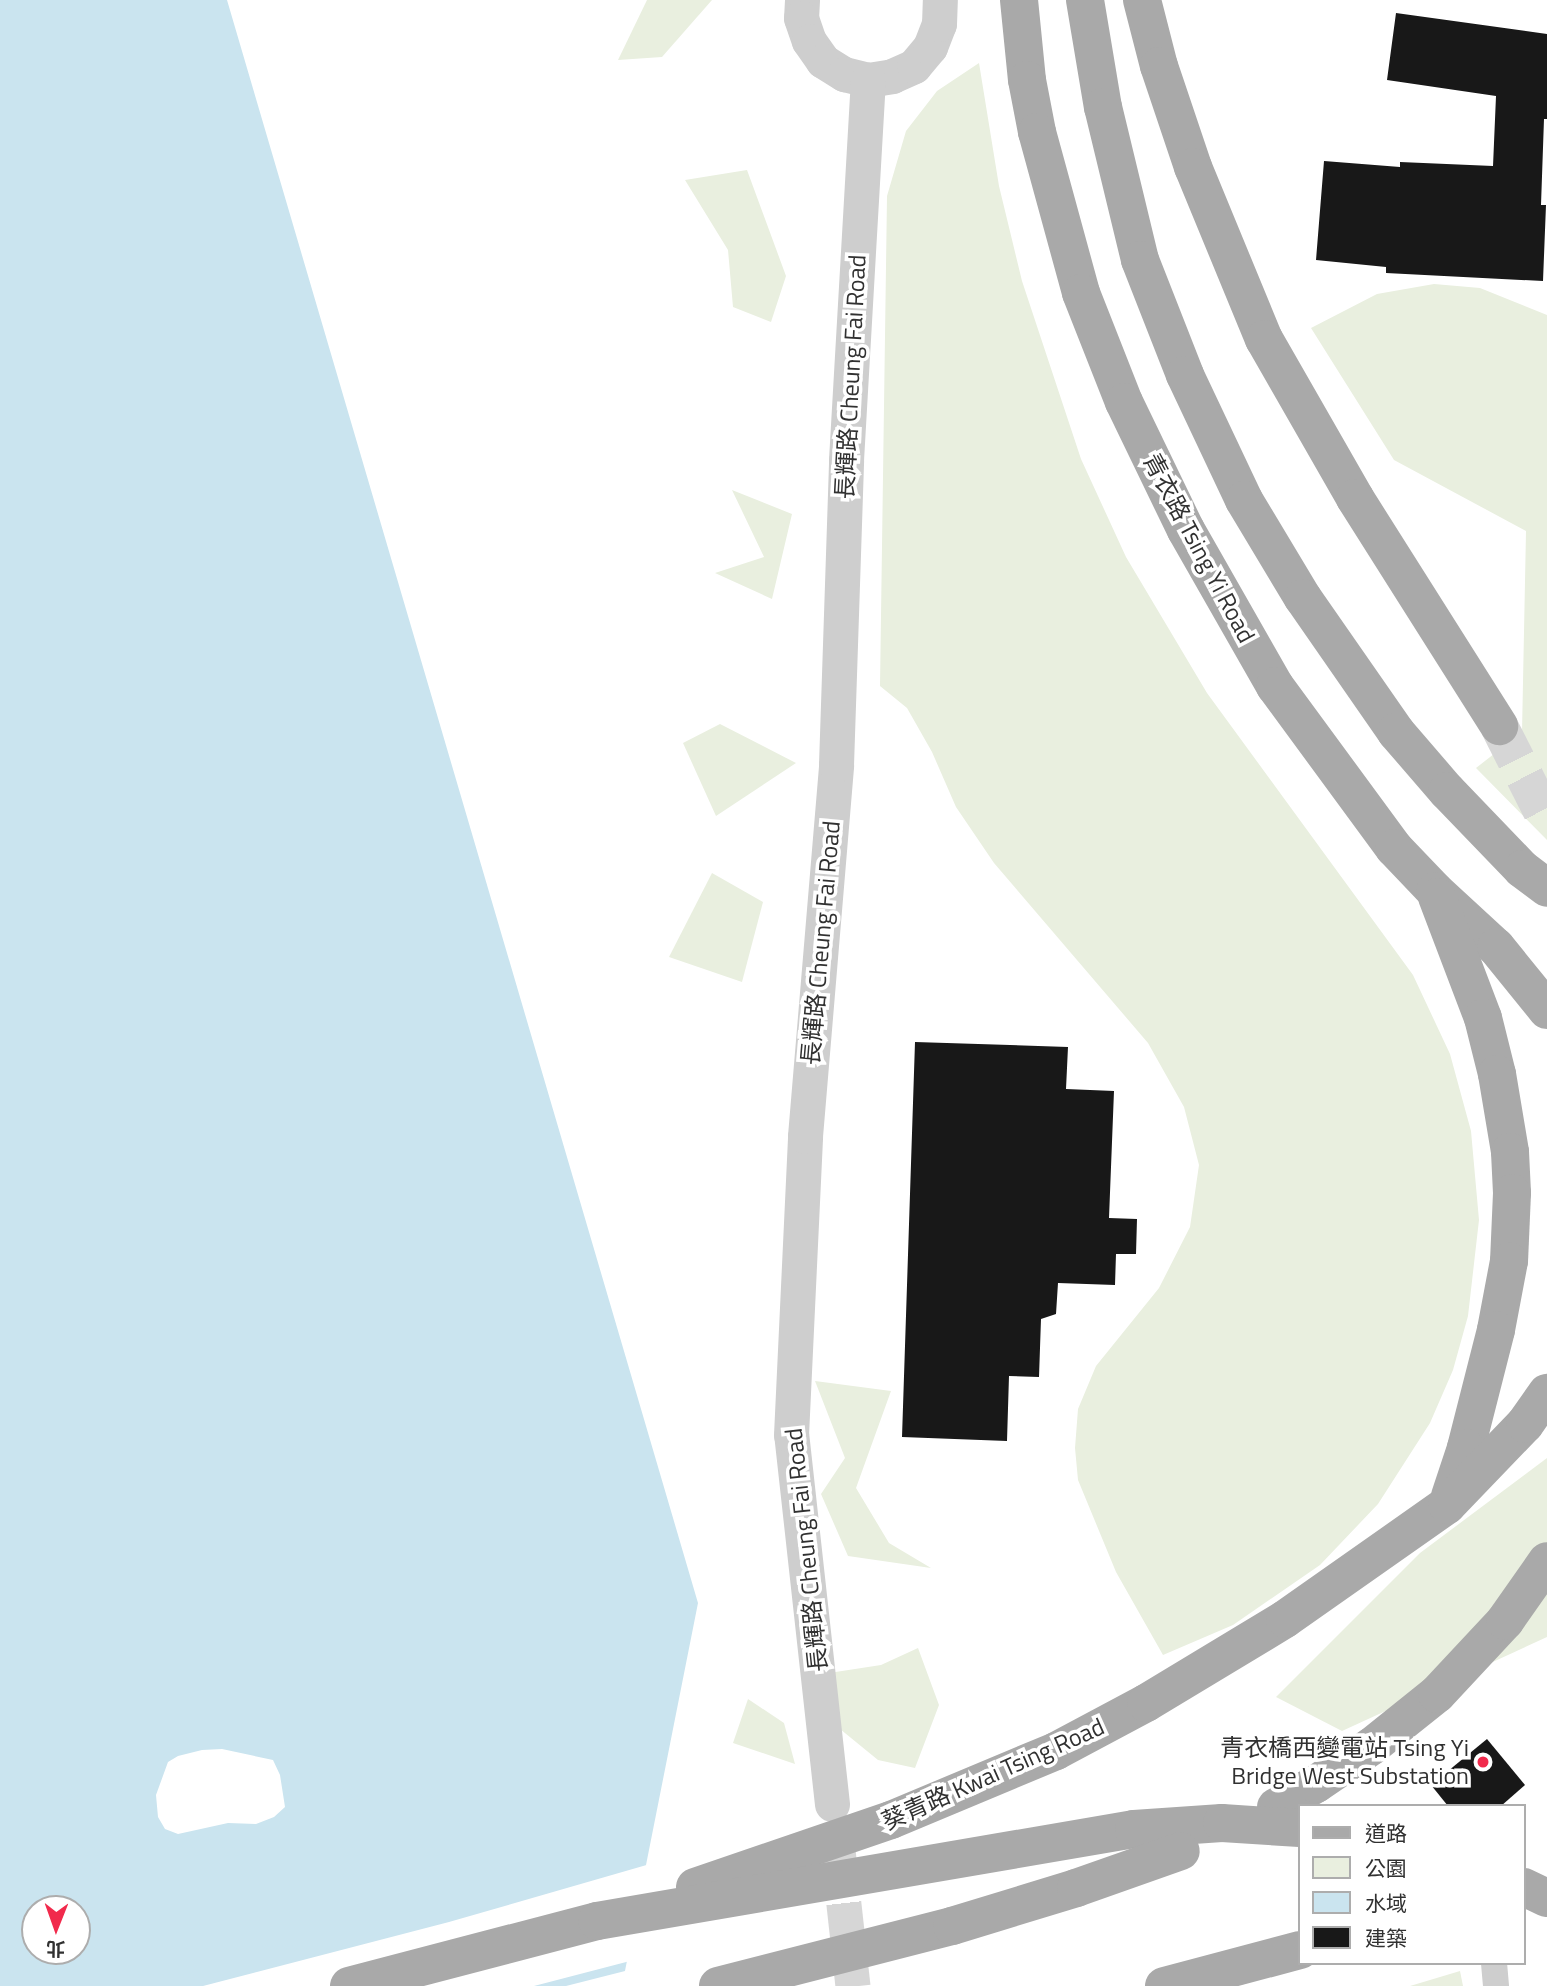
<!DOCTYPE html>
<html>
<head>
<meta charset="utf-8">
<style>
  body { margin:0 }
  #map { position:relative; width:1547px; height:1986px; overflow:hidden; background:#fff; font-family:"Titillium Web","Noto Sans TC",sans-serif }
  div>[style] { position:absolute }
  .green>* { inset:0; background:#e9efdf }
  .water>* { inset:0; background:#cae4ef }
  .pier>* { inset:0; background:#fff }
  .building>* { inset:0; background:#181818 }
  .minor-tunnel>* { height:35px; margin-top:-17.5px; transform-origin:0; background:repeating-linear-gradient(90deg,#d6d6d6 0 35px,transparent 0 53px) }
  .primary-tunnel>* { height:38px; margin-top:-19px; transform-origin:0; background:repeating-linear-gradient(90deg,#d6d6d6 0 38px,transparent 0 57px) }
  .pedestrian>* { height:26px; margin:-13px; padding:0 13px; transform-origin:13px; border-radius:13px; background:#cecece }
  .minor>* { height:35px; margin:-17.5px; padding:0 17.5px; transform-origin:17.5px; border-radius:17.5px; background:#cecece }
  .primary>* { height:38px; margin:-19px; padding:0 19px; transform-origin:19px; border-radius:19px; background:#a9a9a9 }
  .primary-bridge>* { height:38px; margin:-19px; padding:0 19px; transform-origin:19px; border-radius:19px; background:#a9a9a9 }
  .dots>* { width:19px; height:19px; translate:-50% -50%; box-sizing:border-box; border:4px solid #fff; border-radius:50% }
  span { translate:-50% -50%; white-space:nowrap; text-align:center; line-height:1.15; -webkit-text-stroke:7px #fff; paint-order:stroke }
  .street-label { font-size:24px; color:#313131 }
  .poi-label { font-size:24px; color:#313131 }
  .right { translate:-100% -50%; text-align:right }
  .legend { position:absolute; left:1298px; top:1804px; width:228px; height:161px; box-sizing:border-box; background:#fff; border:2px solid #adadad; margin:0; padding:9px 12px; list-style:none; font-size:21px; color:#313131 }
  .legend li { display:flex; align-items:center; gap:14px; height:35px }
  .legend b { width:35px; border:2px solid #adadad }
  .north { position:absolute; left:21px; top:1895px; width:70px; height:70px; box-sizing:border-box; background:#fff; border:2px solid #adadad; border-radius:50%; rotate:181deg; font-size:19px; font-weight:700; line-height:28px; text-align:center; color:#313131 }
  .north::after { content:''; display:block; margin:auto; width:24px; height:32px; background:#f12a4c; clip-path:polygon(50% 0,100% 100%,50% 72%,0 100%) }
</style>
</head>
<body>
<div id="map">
  <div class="green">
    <i style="clip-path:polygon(647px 0,712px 0,662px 57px,618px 60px)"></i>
    <i style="clip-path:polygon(979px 63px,999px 186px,1022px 281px,1081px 459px,1126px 557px,1207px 693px,1413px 975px,1450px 1054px,1471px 1131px,1479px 1220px,1468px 1316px,1453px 1370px,1430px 1423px,1378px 1504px,1320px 1565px,1233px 1625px,1163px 1655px,1116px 1572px,1078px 1480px,1075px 1448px,1078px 1409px,1096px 1366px,1159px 1288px,1190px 1227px,1199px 1165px,1184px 1107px,1148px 1043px,994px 863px,956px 807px,932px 752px,907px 708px,880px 686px,887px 196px,906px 131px,937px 91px)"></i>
    <i style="clip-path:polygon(747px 170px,786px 276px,771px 322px,733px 307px,728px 250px,685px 180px)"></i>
    <i style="clip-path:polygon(1434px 284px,1480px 288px,1547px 315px,1547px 840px,1476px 768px,1522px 732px,1526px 531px,1394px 460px,1311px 328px,1377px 294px)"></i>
    <i style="clip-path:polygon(732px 490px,792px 514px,772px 599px,715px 573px,764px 557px)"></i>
    <i style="clip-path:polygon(720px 724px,796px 763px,716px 816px,683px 743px)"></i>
    <i style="clip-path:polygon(712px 873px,763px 902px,742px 982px,669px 957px)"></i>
    <i style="clip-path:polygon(815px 1381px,891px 1391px,856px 1488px,889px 1543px,931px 1568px,848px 1556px,821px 1494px,845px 1458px)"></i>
    <i style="clip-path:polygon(1547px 1458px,1547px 1637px,1342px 1731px,1276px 1697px,1420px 1553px)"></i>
    <i style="clip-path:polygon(918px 1648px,939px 1705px,915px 1768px,878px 1760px,829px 1720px,829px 1673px,881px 1665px)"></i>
    <i style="clip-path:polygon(748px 1699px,784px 1723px,795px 1764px,733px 1743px)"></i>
    <i style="clip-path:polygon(1460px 1971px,1463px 1986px,1410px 1986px)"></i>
  </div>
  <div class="water">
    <i style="clip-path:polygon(evenodd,0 0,227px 0,698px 1603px,622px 1986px,0 1986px,0 0,222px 1749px,273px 1760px,280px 1775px,285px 1807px,274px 1817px,256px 1824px,228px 1823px,178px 1834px,165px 1829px,158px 1817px,156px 1795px,168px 1762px,178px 1756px,202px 1750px,222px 1749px,0 0,35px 1909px,77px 1909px,77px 1951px,35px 1951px,35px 1909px)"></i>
  </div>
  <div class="pier">
    <i style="clip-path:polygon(650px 1864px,630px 1961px,534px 1986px,203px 1986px,449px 1922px)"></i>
    <i style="clip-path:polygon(629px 1970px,625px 1986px,566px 1986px)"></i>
  </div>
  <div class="building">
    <i style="clip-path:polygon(1396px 13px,1547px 34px,1547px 119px,1544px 119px,1541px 205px,1546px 205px,1543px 281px,1386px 273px,1386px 267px,1316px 260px,1324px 161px,1400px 167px,1400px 162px,1493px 166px,1496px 96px,1387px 80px)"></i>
    <i style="clip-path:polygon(915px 1042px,1068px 1047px,1066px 1089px,1114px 1091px,1109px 1218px,1137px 1219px,1136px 1254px,1116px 1254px,1115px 1285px,1058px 1283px,1056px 1314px,1041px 1319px,1039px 1377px,1009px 1376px,1007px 1441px,902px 1437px)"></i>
    <i style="clip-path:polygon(1487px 1739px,1525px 1785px,1501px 1806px,1448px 1806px,1431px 1785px)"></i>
  </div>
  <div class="minor-tunnel">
    <i style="left:838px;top:1850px;width:137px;rotate:83.7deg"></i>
  </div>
  <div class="primary-tunnel">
    <i style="left:1499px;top:726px;width:106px;rotate:63.2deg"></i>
  </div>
  <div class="pedestrian">
    <i style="left:1494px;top:1963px;width:23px;rotate:85deg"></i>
  </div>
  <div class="minor">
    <i style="left:802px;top:0;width:18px;rotate:93deg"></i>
    <i style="left:801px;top:18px;width:24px;rotate:71deg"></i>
    <i style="left:809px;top:41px;width:24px;rotate:55deg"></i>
    <i style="left:823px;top:61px;width:25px;rotate:32deg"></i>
    <i style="left:844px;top:74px;width:25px;rotate:14deg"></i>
    <i style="left:868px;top:80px;width:24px;rotate:-9deg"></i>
    <i style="left:892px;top:76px;width:24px;rotate:-24deg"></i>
    <i style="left:914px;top:66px;width:25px;rotate:-50deg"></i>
    <i style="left:930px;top:47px;width:25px;rotate:-69deg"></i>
    <i style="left:939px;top:24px;width:24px;rotate:-88deg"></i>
    <i style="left:832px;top:1804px;width:371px;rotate:-96.3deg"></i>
    <i style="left:791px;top:1435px;width:299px;rotate:-87.3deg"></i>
    <i style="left:805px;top:1136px;width:372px;rotate:-85.2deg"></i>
    <i style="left:836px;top:765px;width:305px;rotate:-88.1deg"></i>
    <i style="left:846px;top:460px;width:381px;rotate:-86.7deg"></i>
  </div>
  <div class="primary">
    <i style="left:1019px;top:0;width:80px;rotate:84.3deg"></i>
    <i style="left:1027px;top:80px;width:53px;rotate:79.1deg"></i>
    <i style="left:1037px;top:132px;width:167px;rotate:74.7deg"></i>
    <i style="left:1081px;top:293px;width:117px;rotate:68.5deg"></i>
    <i style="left:1124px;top:402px;width:142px;rotate:64.2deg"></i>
    <i style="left:1186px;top:530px;width:180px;rotate:60.3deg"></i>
    <i style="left:1275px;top:686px;width:201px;rotate:53.7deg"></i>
    <i style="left:1394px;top:848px;width:59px;rotate:46.4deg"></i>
    <i style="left:1435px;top:891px;width:83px;rotate:42.6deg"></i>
    <i style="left:1496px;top:947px;width:81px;rotate:51deg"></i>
    <i style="left:1085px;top:0;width:109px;rotate:80.5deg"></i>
    <i style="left:1103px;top:107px;width:157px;rotate:76.4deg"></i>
    <i style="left:1140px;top:260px;width:123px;rotate:68.6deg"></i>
    <i style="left:1185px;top:375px;width:138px;rotate:64.7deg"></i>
    <i style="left:1244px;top:500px;width:114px;rotate:59deg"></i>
    <i style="left:1303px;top:598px;width:163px;rotate:55.2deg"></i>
    <i style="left:1396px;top:732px;width:78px;rotate:49.2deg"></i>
    <i style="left:1447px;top:791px;width:108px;rotate:46.1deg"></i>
    <i style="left:1522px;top:869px;width:31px;rotate:37deg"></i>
    <i style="left:1142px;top:0;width:68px;rotate:75.6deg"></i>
    <i style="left:1159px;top:66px;width:107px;rotate:71.4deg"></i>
    <i style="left:1193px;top:167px;width:186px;rotate:67.6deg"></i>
    <i style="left:1264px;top:339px;width:183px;rotate:60.2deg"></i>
    <i style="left:1355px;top:498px;width:270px;rotate:57.7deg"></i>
    <i style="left:1437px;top:897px;width:129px;rotate:69.2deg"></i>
    <i style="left:1483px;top:1018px;width:58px;rotate:76deg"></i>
    <i style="left:1497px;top:1074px;width:79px;rotate:80.5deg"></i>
    <i style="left:1510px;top:1152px;width:41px;rotate:87.2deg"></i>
    <i style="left:1512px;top:1193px;width:68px;rotate:92.5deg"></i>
    <i style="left:1509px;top:1261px;width:70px;rotate:100.7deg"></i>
    <i style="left:1496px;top:1330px;width:122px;rotate:104.3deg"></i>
    <i style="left:1466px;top:1448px;width:51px;rotate:108.4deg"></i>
    <i style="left:1276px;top:1807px;width:46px;rotate:-29.9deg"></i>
    <i style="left:1316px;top:1784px;width:68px;rotate:-34.2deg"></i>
    <i style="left:1372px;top:1746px;width:83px;rotate:-38.7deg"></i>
    <i style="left:1437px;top:1694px;width:100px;rotate:-47deg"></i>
    <i style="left:1505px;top:1621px;width:73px;rotate:-55deg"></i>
    <i style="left:891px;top:1820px;width:179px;rotate:-22.7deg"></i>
    <i style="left:1056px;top:1751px;width:102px;rotate:-28.1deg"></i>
    <i style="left:1146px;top:1703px;width:162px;rotate:-31.1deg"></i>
    <i style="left:1285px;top:1619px;width:198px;rotate:-35.1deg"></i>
    <i style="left:1447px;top:1505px;width:112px;rotate:-46.1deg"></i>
    <i style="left:1525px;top:1424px;width:38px;rotate:-55deg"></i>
    <i style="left:349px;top:1986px;width:256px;rotate:-14.7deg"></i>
    <i style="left:1164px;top:1986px;width:141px;rotate:-14.8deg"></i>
  </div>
  <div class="primary-bridge">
    <i style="left:695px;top:1887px;width:207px;rotate:-18.9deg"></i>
    <i style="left:1524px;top:1887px;width:25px;rotate:26deg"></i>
    <i style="left:597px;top:1921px;width:545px;rotate:-9.72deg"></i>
    <i style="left:1134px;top:1829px;width:88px;rotate:-3.9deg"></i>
    <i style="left:1222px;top:1823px;width:78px;rotate:3.7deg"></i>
    <i style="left:718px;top:1986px;width:242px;rotate:-14.4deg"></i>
    <i style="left:952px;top:1926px;width:130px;rotate:-17deg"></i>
    <i style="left:1076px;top:1888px;width:111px;rotate:-19.4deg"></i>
  </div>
  <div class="dots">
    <i style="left:1483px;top:1762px;background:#f12a4c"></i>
  </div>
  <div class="street-label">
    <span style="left:851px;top:377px;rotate:-87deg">長輝路 Cheung Fai Road</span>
    <span style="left:1199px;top:548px;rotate:62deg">青衣路 Tsing Yi Road</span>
    <span style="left:821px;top:943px;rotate:-85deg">長輝路 Cheung Fai Road</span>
    <span style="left:806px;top:1550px;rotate:-96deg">長輝路 Cheung Fai Road</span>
    <span style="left:993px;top:1774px;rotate:-24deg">葵青路 Kwai Tsing Road</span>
  </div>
  <div class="poi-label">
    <span class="right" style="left:1469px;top:1762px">青衣橋西變電站 Tsing Yi<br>Bridge West Substation</span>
  </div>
  <ul class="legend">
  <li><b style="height:9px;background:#a9a9a9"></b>道路</li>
  <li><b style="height:19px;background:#e9efdf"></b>公園</li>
  <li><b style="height:19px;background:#cae4ef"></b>水域</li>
  <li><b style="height:19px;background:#181818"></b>建築</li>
  </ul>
  <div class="north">北</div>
</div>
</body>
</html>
